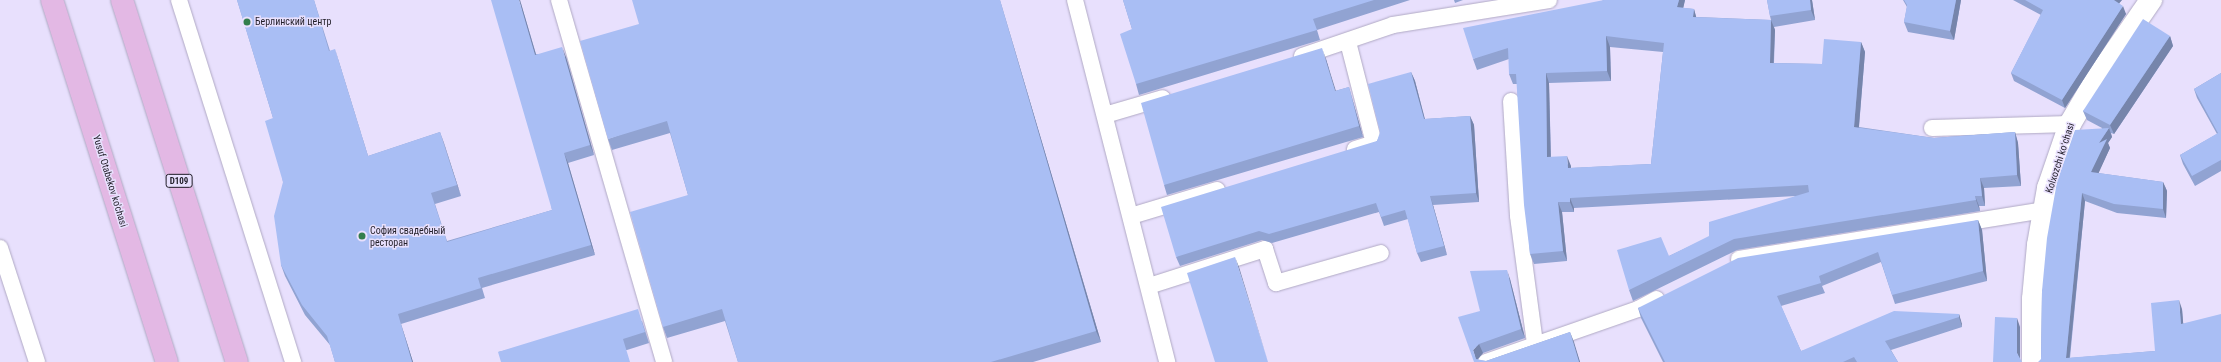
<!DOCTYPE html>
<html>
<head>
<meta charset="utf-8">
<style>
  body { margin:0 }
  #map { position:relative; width:2221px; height:362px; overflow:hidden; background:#e8e0fd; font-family:"Roboto Condensed",sans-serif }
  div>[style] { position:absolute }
  .roads { filter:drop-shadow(0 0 1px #b0a9c4) drop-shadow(0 0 1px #b0a9c4) }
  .lane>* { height:16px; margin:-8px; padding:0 8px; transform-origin:8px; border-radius:8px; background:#fff }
  .street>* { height:22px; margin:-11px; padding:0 11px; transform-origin:11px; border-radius:11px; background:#fff }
  .primary>* { height:22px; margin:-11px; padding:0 11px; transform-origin:11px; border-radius:11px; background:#e3b8e4 }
  .wall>* { inset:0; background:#91a3d2 }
  .shaded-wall>* { inset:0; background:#7685ab }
  .building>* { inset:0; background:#a9bef4 }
  .dots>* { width:11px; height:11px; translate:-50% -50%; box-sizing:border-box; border:2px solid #e8e0fd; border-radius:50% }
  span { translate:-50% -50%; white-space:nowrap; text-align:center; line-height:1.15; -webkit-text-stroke:3px #e8e0fd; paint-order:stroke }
  .shield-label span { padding:1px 3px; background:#e8e0fd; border:1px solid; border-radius:3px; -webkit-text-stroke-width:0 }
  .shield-label { font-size:9px; color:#211e28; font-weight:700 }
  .poi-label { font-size:10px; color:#211e28 }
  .left { translate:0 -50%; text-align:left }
  .street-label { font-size:10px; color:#211e28 }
</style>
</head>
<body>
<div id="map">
  <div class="roads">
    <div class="lane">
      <i style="left:179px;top:0;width:380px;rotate:72.5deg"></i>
      <i style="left:559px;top:0;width:377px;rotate:73.8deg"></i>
      <i style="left:1075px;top:0;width:374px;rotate:75.7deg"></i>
      <i style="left:1348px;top:42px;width:104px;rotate:75.6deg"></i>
      <i style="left:1374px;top:143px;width:20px;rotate:162deg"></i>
      <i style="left:1302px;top:56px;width:96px;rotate:-18.8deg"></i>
      <i style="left:1393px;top:25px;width:158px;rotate:-9.1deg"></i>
      <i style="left:1511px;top:101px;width:115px;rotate:86.5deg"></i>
      <i style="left:1518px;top:216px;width:128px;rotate:82.4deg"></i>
      <i style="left:1105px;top:115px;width:60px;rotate:-16.3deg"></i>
      <i style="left:1932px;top:128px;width:138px;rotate:-1.7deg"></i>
      <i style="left:1131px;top:216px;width:90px;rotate:-16.8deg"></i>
      <i style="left:0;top:248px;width:120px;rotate:72deg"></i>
      <i style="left:1739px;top:259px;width:310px;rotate:-9.1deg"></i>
      <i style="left:1149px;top:286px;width:122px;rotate:-17.7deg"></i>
      <i style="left:1265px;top:249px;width:36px;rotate:72deg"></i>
      <i style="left:1276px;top:283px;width:109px;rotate:-15.9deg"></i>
      <i style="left:1486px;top:362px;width:161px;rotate:-19.2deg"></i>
      <i style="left:1638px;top:309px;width:21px;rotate:-28deg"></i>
    </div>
    <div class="street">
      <i style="left:2033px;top:362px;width:63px;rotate:-90deg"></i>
      <i style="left:2033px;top:299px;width:54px;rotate:-84.7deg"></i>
      <i style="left:2038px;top:245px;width:58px;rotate:-80deg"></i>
      <i style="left:2048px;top:188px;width:68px;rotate:-71deg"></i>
      <i style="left:2070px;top:124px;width:53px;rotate:-59.6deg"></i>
      <i style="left:2097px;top:78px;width:95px;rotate:-55.3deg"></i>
    </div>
    <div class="primary">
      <i style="left:52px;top:0;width:380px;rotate:72.4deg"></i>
      <i style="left:122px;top:0;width:380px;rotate:72.4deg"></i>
    </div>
  </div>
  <div class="wall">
    <i style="clip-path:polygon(237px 0,314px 0,330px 51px,338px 60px,368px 156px,440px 132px,461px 196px,435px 204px,447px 241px,552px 210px,520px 0,536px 54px,566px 57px,594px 155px,568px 163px,595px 255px,482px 288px,485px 298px,401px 324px,413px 362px,335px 362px,330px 345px,305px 315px,285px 276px,281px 265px,283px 182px,273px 118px)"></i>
    <i style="clip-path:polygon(1000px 0,1101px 342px,1033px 362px,738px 362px,725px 321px,667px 338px,663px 327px,688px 195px,670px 133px,612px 150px,608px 139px)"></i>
    <i style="clip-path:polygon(1123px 0,1410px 0,1317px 30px,1320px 40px,1139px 95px,1136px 84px,1132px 29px)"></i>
    <i style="clip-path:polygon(1454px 0,1463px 0,1455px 3px)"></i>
    <i style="clip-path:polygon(evenodd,1604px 0,1685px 0,1683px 8px,1694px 9px,1696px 17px,1771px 20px,1770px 16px,1767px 0,1812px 0,1815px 20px,1774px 27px,1775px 30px,1774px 63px,1822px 64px,1861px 42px,1865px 52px,1859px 127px,1934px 138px,2015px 132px,2018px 143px,2021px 186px,1984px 188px,1985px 206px,1979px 206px,1980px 211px,1737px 250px,1633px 301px,1629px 290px,1669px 256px,1796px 196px,1574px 208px,1574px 212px,1562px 212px,1567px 261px,1534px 264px,1530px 254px,1517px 84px,1513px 84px,1509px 74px,1509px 59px,1477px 70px,1473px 59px,1604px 0,1610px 47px,1663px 52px,1651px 164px,1571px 168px,1571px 166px,1551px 157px,1549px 83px,1611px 81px,1610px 47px)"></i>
    <i style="clip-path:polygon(1903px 0,1961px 0,1954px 40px,1908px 32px,1904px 22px,1907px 7px)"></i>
    <i style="clip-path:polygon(2013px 0,2122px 0,2119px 3px,2126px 14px,2065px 108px,2014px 81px,2011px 73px,2041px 15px)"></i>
    <i style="clip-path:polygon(2170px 36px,2173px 46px,2114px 134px,2111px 133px,2112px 137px,2108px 143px,2110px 148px,2098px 173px,2163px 182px,2167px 191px,2166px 218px,2117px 213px,2085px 201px,2070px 358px,2155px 351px,2182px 309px,2183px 323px,2221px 362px,2041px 359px,2042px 291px,2102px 128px,2087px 120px,2083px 111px)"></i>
    <i style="clip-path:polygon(1326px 59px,1335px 91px,1349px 87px,1352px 98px,1363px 137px,1167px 195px,1164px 185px)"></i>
    <i style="clip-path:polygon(1411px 72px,1415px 81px,1425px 119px,1470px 116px,1474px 125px,1479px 202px,1433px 205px,1447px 255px,1421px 262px,1417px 253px,1408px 219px,1384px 226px,1379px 212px,1272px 243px,1262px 240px,1180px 266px,1176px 257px,1377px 141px)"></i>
    <i style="clip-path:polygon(2221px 73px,2221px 171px,2195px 186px,2183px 164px,2180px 155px,2217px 134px,2197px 98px,2194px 89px)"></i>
    <i style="clip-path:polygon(1978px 220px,1982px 230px,1987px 281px,1895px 304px,1881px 262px,1822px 286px,1825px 293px,1781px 306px,1801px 351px,1959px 314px,1962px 327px,1891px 350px,1898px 362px,1663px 362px,1641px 318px,1638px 308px)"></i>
    <i style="clip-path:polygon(1510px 279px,1525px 338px,1483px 353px,1477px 360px,1486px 361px,1570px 332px,1580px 362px,1474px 362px,1480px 311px)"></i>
    <i style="clip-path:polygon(642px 321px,649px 343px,627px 350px,498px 352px)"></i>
  </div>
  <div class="shaded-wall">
    <i style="clip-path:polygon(519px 0,520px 0,539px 65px,535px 55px)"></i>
    <i style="clip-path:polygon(1000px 0,1101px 342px,1096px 331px)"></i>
    <i style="clip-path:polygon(1679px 0,1685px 0,1681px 18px,1677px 7px)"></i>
    <i style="clip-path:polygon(1810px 0,1812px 0,1815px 20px,1811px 10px)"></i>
    <i style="clip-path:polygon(1956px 0,1961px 0,1954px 40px,1950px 31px)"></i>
    <i style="clip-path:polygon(2113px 0,2122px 0,2116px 7px)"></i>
    <i style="clip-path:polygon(2123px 6px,2126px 14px,2065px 108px,2062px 100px)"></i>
    <i style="clip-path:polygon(1694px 9px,1697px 20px,1693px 17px)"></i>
    <i style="clip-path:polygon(1771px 20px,1775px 30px,1773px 74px,1770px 63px)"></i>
    <i style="clip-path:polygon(1606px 36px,1610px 47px,1611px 81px,1607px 71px)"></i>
    <i style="clip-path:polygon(2170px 36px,2173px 46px,2114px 134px,2110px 125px)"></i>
    <i style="clip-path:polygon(1861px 42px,1865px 52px,1858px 137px,1854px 127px)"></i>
    <i style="clip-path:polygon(562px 47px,566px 57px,594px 155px,590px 145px)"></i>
    <i style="clip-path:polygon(1322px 48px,1326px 59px,1339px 101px,1335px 91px)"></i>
    <i style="clip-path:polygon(335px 49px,338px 60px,371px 166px,368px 156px)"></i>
    <i style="clip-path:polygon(1411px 72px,1415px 81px,1427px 128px,1424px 119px)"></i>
    <i style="clip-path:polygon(1546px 73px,1549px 83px,1551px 168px,1547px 157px)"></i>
    <i style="clip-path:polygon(1349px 87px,1352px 98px,1363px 137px,1359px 126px)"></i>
    <i style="clip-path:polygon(1470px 116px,1474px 125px,1479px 202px,1476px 193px)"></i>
    <i style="clip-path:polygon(2109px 128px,2112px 137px,2108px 143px,2110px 148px,2095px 181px,2091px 172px,2099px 143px)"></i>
    <i style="clip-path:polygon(440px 132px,444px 143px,461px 196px,457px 185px)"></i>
    <i style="clip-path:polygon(2015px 132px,2018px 143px,2021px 186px,2017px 175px)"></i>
    <i style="clip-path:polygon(564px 153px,568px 163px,595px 255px,591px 245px)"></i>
    <i style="clip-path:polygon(1567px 156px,1571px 166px,1571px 178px,1568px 168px)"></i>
    <i style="clip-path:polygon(1980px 178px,1984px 188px,1985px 206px,1982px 196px)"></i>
    <i style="clip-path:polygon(2163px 182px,2167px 191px,2166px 218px,2163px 209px)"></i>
    <i style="clip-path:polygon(2082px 193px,2085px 201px,2069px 362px,2066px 358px)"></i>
    <i style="clip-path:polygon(1430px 196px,1433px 205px,1447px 255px,1444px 246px)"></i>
    <i style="clip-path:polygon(1975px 196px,1979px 206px,1980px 211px,1976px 200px)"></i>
    <i style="clip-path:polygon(1570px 198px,1574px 208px,1574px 212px,1570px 202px)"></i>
    <i style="clip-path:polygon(1558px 202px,1562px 212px,1567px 261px,1563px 251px)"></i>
    <i style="clip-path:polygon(1978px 220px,1982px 230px,1987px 281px,1983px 271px)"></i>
    <i style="clip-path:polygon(1235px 257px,1239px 267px,1268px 362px)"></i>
    <i style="clip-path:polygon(1507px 270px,1510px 279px,1525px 338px,1521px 329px)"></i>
    <i style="clip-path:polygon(2179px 300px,2182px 309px,2184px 333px,2181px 324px)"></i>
    <i style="clip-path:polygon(398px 314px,401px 324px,413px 362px,412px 362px)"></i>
    <i style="clip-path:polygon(1959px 314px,1962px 324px,1962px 327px,1959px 317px)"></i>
    <i style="clip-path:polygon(2017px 318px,2020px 327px,2020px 362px,2017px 353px)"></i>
    <i style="clip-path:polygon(1570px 332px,1574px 342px,1580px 362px,1579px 362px)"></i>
    <i style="clip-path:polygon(1479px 344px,1483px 353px,1477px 360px,1477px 362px,1473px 350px)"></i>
  </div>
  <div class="building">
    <i style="clip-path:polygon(237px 0,314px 0,329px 51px,335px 49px,368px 156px,440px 132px,457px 185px,431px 193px,447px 242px,552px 210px,491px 0,519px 0,535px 55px,562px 47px,590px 145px,564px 153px,591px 245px,478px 278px,481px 288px,398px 314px,412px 362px,335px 362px,327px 336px,302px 305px,281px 265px,274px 216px,283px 182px,265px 121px,273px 118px)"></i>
    <i style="clip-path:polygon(632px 0,1000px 0,1096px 331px,991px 362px,738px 362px,722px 309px,663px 327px,630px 212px,688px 195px,667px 121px,608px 139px,580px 41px,639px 24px)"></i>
    <i style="clip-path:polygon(1123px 0,1374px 0,1313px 19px,1317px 30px,1136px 84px,1120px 34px,1132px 29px)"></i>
    <i style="clip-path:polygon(evenodd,1604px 0,1679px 0,1677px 7px,1694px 9px,1693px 17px,1771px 20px,1770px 63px,1822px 64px,1824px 39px,1861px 42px,1854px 127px,1934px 138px,2015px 132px,2017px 175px,1980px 178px,1982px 196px,1975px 196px,1976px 200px,1734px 239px,1629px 290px,1617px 250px,1661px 237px,1669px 256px,1709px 236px,1709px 222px,1809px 192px,1808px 185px,1570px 198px,1570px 202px,1558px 202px,1563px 251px,1530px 254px,1524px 205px,1516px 74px,1509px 74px,1508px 48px,1473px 59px,1463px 28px,1604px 0,1606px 36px,1664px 43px,1651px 164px,1568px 168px,1567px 156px,1547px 157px,1546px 73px,1607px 71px,1606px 36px)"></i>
    <i style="clip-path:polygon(1767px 0,1810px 0,1811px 10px,1770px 16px)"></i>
    <i style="clip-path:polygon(1904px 0,1956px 0,1950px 31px,1904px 22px,1907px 5px)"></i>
    <i style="clip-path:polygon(2025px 0,2114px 0,2123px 6px,2062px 100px,2011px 73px,2043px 10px)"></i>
    <i style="clip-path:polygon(2143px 19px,2170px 36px,2110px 125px,2083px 111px)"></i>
    <i style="clip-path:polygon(1322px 48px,1335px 91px,1349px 87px,1359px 126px,1164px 185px,1141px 103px)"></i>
    <i style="clip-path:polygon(1411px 72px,1424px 119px,1470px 116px,1476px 193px,1430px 196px,1444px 246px,1417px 253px,1405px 210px,1381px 217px,1376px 203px,1269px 234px,1259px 231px,1176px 257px,1161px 207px,1377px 141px,1380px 132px,1368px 84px)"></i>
    <i style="clip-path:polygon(2221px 73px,2221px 160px,2192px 176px,2180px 155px,2218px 133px,2194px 89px)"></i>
    <i style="clip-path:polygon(2109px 128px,2099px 143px,2107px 139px,2091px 172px,2163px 182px,2163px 209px,2114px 204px,2082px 193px,2066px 358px,2155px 351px,2151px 303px,2179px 300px,2181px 324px,2221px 314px,2221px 362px,2038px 362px,2041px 359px,2042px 291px,2047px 238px,2057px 182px,2075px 130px)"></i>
    <i style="clip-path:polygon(1978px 220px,1983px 271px,1892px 295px,1878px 252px,1819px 276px,1821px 283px,1777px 296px,1801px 351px,1894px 311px,1959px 314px,1959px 317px,1885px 341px,1898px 362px,1857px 362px,1854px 357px,1843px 362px,1665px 362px,1638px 308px,1738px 258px)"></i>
    <i style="clip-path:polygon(1235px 257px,1268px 362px,1215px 362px,1187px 273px)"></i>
    <i style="clip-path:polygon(1507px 270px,1521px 329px,1479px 344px,1473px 350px,1476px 359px,1486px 361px,1570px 332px,1579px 362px,1474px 362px,1458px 317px,1480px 311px,1470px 271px)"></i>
    <i style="clip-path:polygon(638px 309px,645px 332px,623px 339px,630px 362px,501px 362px,498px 352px)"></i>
    <i style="clip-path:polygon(1995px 317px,2017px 318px,2017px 353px,2022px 362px,1993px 362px)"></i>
  </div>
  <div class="dots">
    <i style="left:247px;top:22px;background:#337e4c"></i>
    <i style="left:362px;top:236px;background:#337e4c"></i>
  </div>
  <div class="shield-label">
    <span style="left:179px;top:181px">D109</span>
  </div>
  <div class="poi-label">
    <span class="left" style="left:255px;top:22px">Берлинский центр</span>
    <span class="left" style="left:370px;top:236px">София свадебный<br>ресторан</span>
  </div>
  <div class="street-label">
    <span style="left:2060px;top:158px;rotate:-72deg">Kolxozchi koʻchasi</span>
    <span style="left:110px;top:181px;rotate:73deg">Yusuf Otabekov ko'chasi</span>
  </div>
</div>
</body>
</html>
